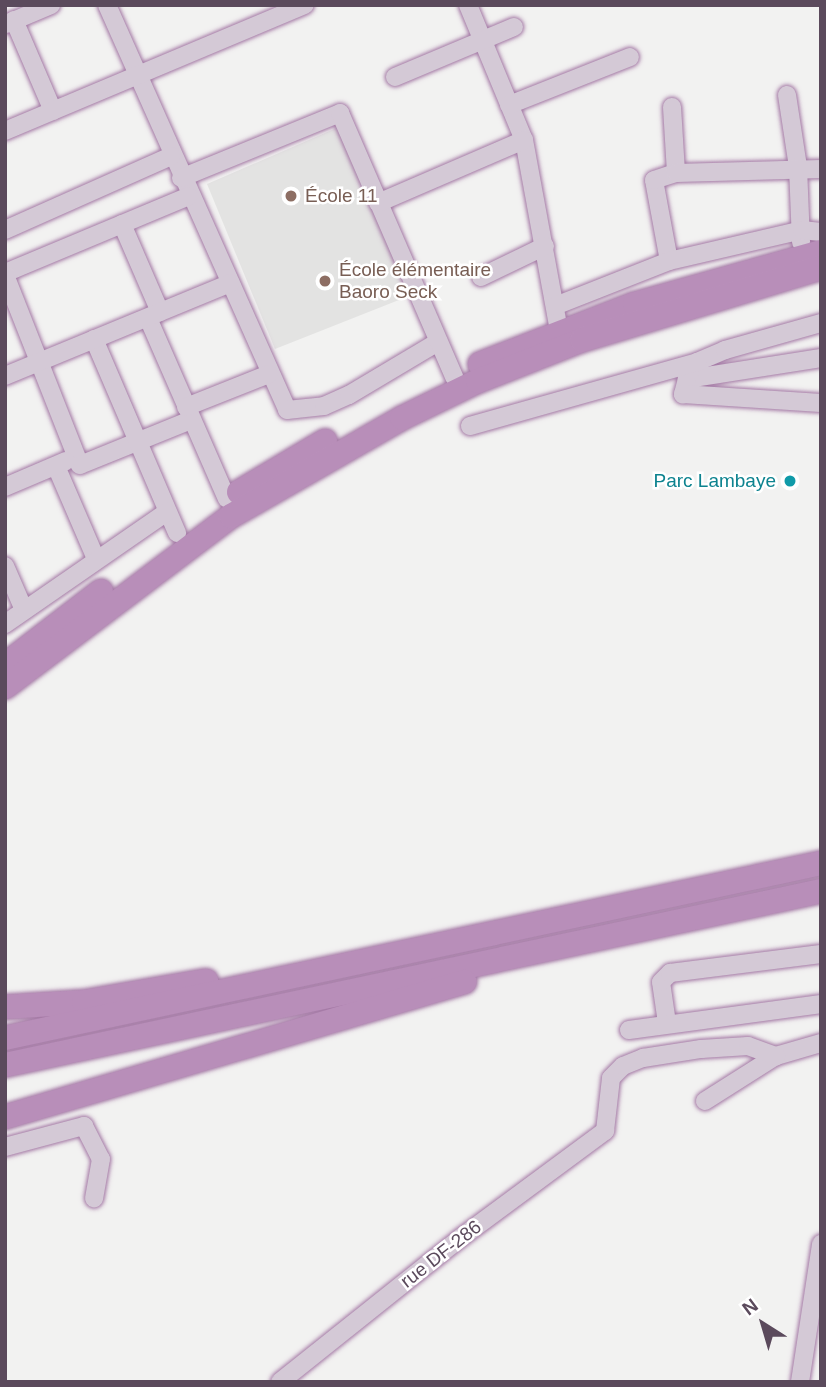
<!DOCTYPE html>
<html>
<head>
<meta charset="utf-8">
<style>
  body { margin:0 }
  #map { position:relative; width:826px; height:1387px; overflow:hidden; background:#f2f2f1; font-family:Arial,sans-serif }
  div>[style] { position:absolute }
  .education>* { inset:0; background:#e3e3e2 }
  .roads { filter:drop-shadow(0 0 2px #a479a5) drop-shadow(0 0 2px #a479a5) }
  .minor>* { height:18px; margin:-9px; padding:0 9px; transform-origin:9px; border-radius:9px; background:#d4c9d6 }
  .highway>* { height:24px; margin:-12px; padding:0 12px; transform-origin:12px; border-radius:12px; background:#b88eb9 }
  .dots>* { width:19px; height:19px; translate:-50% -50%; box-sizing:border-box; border:4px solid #fff; border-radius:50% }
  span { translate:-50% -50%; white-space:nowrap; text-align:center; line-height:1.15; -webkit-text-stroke:5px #fff; paint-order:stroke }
  .education-label { font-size:19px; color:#785e54 }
  .left { translate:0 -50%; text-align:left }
  .culture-label { font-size:19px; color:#0d838f }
  .right { translate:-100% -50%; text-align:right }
  .street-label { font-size:19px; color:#5b4a5c }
  .frame { position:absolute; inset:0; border:7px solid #5b4a5c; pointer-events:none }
  .north { position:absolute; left:728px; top:1289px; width:70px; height:70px; -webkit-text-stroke:5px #fff; paint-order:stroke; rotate:323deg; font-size:19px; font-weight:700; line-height:28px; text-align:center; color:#5b4a5c }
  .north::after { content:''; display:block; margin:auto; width:24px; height:32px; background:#5b4a5c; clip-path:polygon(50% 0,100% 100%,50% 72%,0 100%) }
</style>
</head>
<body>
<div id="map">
  <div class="education">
    <i style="clip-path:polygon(341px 126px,409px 296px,275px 349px,207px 184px)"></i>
  </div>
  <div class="roads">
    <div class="minor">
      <i style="left:107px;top:5px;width:443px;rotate:66deg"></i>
      <i style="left:287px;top:410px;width:37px;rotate:-6deg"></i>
      <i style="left:324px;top:406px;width:27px;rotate:-24deg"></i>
      <i style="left:349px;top:395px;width:104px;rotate:-30.8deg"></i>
      <i style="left:468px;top:5px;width:146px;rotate:67.5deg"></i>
      <i style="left:524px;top:140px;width:194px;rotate:79.6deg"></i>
      <i style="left:14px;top:20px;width:99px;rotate:66.8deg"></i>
      <i style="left:6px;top:24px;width:49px;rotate:-22.9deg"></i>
      <i style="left:395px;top:77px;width:129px;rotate:-22.8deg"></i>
      <i style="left:787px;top:95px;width:73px;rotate:81.3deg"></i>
      <i style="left:798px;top:167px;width:75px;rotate:87.7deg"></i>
      <i style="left:509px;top:105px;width:130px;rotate:-21.6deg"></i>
      <i style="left:672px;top:107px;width:66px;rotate:86.5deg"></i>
      <i style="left:5px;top:131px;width:325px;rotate:-22.8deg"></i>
      <i style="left:181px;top:178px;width:172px;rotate:-22.2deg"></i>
      <i style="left:340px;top:113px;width:288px;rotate:66.6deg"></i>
      <i style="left:378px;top:203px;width:159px;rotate:-23.3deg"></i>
      <i style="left:122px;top:224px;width:96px;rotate:66.6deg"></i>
      <i style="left:5px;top:230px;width:182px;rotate:-24deg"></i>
      <i style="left:669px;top:261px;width:82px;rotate:-100.5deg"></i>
      <i style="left:654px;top:180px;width:23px;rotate:-18deg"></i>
      <i style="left:676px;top:173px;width:145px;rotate:-1.6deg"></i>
      <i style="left:5px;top:273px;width:199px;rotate:-22.7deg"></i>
      <i style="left:5px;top:275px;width:204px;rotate:68.5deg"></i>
      <i style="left:80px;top:465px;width:120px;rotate:-22.1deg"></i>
      <i style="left:481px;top:277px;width:71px;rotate:-25.8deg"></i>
      <i style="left:555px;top:306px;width:123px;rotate:-21.5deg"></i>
      <i style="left:669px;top:261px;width:137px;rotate:-13.1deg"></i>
      <i style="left:802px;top:230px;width:19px;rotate:6deg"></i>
      <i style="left:148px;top:318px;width:197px;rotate:66.4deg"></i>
      <i style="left:94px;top:339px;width:211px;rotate:66.8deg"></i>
      <i style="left:821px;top:358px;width:136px;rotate:171.1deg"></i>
      <i style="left:687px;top:379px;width:16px;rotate:105deg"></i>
      <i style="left:683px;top:394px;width:138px;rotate:3.7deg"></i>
      <i style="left:691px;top:370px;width:10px;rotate:-53deg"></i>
      <i style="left:697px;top:362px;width:30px;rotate:-23deg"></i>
      <i style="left:725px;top:350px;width:100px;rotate:-15.7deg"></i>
      <i style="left:5px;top:376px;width:244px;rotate:-22.4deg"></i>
      <i style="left:186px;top:407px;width:89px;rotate:-21.7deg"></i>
      <i style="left:470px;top:426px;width:236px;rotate:-15.7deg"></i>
      <i style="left:56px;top:466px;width:101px;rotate:66.7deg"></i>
      <i style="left:5px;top:487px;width:66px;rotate:-23.1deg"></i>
      <i style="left:5px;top:566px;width:48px;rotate:66.6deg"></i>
      <i style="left:5px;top:624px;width:197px;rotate:-34.7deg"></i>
      <i style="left:667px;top:1023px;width:41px;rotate:-98.3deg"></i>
      <i style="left:661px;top:982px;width:13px;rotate:-45deg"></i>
      <i style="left:670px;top:973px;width:152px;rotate:-7.2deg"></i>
      <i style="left:629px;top:1030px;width:194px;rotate:-7.7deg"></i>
      <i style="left:705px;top:1101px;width:84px;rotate:-32.4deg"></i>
      <i style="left:776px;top:1056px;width:47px;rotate:-16.1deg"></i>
      <i style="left:5px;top:1147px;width:82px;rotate:-14.9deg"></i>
      <i style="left:84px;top:1126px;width:37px;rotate:63deg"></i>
      <i style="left:101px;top:1159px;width:40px;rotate:100deg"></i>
      <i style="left:280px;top:1382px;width:229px;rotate:-38.6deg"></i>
      <i style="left:459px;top:1239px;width:182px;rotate:-36.5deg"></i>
      <i style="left:605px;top:1131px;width:53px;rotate:-83.5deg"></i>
      <i style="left:611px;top:1078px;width:17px;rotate:-45deg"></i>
      <i style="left:623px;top:1066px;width:22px;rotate:-22deg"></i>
      <i style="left:643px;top:1058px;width:59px;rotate:-8.8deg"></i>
      <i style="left:701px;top:1049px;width:47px;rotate:-3.7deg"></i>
      <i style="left:748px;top:1046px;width:30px;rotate:20deg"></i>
      <i style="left:800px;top:1382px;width:140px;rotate:-81.3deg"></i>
    </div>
    <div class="highway">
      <i style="left:480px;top:364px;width:166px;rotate:-21.2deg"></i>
      <i style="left:635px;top:304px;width:193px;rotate:-15.6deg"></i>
      <i style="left:239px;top:492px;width:100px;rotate:-30.7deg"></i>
      <i style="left:5px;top:665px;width:121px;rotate:-37.6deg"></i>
      <i style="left:5px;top:687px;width:283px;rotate:-37.1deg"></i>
      <i style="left:231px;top:516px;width:197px;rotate:-29.8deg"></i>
      <i style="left:402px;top:418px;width:85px;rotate:-26deg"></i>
      <i style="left:478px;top:381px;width:112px;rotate:-21.5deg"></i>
      <i style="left:582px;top:340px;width:250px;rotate:-16.8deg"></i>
      <i style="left:5px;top:1007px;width:79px;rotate:-3.6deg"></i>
      <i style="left:84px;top:1002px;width:124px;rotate:-9.8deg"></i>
      <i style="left:5px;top:1038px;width:835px;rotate:-12.1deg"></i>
      <i style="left:5px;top:1065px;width:834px;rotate:-12.04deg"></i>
      <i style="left:5px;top:1117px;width:479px;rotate:-16.4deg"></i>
    </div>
  </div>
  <div class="dots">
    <i style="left:291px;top:196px;background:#8d6e63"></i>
    <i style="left:325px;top:281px;background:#8d6e63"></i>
    <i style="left:790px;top:481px;background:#0f9aa8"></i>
  </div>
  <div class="education-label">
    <span class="left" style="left:305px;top:196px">École 11</span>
    <span class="left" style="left:339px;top:281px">École élémentaire<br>Baoro Seck</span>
  </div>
  <div class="culture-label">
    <span class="right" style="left:776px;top:481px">Parc Lambaye</span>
  </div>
  <div class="street-label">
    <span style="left:441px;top:1254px;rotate:-38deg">rue DF-286</span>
  </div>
  <div class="frame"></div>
  <div class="north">N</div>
</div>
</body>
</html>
